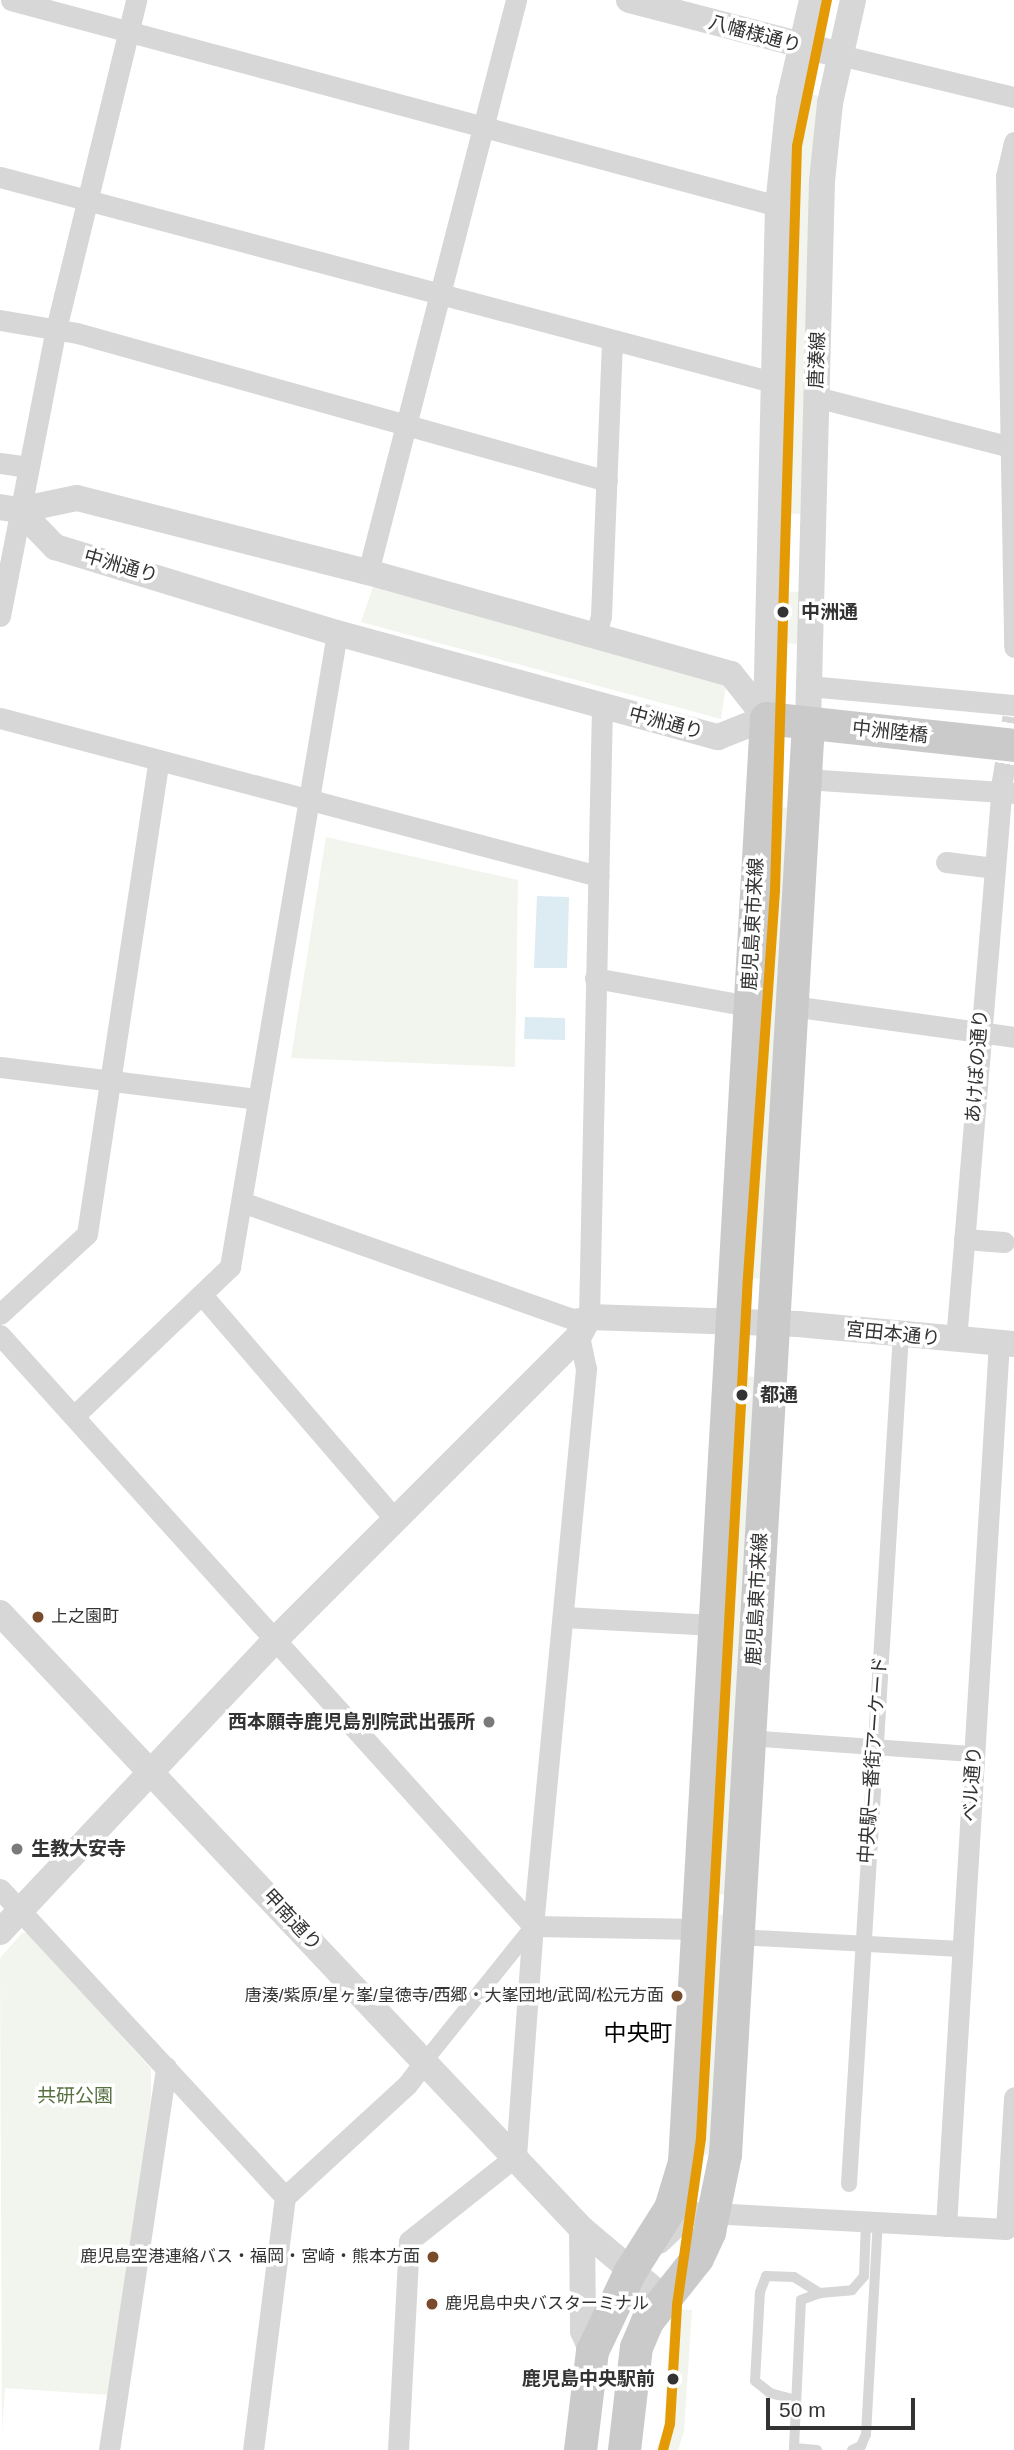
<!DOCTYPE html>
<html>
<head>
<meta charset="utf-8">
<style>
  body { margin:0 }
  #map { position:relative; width:1014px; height:2450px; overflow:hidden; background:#fff; font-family:Helvetica,"Noto Sans JP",sans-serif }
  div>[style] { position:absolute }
  .green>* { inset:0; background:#f1f5ed }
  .water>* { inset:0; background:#ddebf3 }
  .minor-tunnel>* { height:21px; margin-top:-10.5px; transform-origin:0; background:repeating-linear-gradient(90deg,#d6d6d6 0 21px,transparent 0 31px) }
  .service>* { height:10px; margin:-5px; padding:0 5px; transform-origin:5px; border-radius:5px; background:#d7d7d7 }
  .pedestrian>* { height:16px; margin:-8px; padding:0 8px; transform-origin:8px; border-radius:8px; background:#d7d7d7 }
  .minor>* { height:21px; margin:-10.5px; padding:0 10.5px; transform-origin:10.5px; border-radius:10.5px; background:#d7d7d7 }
  .tertiary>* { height:26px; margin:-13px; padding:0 13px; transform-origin:13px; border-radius:13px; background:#d7d7d7 }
  .primary>* { height:33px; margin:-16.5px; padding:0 16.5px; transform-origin:16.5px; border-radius:16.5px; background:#cacaca }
  .tram-1>* { height:10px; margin:-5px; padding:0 5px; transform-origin:5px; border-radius:5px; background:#e39a05 }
  .dots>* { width:19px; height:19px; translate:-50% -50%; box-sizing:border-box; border:4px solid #fff; border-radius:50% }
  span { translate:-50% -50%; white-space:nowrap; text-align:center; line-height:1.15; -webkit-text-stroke:7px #fff; paint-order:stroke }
  .bus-label { font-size:17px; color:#333 }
  .left { translate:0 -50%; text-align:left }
  .right { translate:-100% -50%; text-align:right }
  .street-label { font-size:19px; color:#333 }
  .stop-label { font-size:19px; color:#333; font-weight:700 }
  .poi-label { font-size:19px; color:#333; font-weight:700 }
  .park-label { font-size:19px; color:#56703f }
  .quarter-label { font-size:23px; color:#000 }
  .scale { position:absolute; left:766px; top:2398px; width:149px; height:32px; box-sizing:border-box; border:4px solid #333; border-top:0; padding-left:9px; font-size:21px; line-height:24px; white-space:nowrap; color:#333; -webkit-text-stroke:5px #fff; paint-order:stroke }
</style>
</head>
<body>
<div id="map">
  <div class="green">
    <i style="clip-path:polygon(799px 93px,820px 96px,801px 514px,780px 513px,790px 173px)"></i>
    <i style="clip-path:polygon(375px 581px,727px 679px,721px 719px,361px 622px)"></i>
    <i style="clip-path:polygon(780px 591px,800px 592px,799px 644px,778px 643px)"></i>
    <i style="clip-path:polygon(774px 807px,795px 808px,763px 1279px,742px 1277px)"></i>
    <i style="clip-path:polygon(326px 837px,518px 880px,515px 1067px,291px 1058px)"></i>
    <i style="clip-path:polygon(739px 1376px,760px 1377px,729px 1895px,709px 1894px)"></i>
    <i style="clip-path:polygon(708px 1914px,729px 1915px,714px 2155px,693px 2154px)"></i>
    <i style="clip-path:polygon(22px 1933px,29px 1933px,151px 2069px,151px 2098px,110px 2395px,5px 2388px,2px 2433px,0 1958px)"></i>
    <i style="clip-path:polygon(671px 2309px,692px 2310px,684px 2431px,678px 2450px,656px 2450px,664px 2428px)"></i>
  </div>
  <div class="water">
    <i style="clip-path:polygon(537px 896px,569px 897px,567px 968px,534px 968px)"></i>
    <i style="clip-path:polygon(525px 1017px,565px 1018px,565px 1040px,524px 1039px)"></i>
  </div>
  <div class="minor-tunnel">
    <i style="left:1002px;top:784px;width:68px;rotate:-80.7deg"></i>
  </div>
  <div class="service">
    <i style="left:796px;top:2400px;width:27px;rotate:-165deg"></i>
    <i style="left:770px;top:2393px;width:19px;rotate:-141deg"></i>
    <i style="left:755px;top:2381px;width:89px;rotate:-86.8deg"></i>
    <i style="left:760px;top:2292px;width:17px;rotate:-69deg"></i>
    <i style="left:766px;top:2276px;width:28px;rotate:2deg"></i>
    <i style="left:794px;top:2277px;width:31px;rotate:32deg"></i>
    <i style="left:817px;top:2450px;width:23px;rotate:-175deg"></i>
    <i style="left:794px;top:2448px;width:148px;rotate:-87.3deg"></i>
    <i style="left:801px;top:2300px;width:20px;rotate:-20deg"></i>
    <i style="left:820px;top:2293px;width:32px;rotate:-5deg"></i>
    <i style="left:852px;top:2290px;width:18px;rotate:-49deg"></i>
    <i style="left:864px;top:2276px;width:55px;rotate:-87.9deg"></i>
    <i style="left:852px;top:2450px;width:10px;rotate:-24deg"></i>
    <i style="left:861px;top:2446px;width:13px;rotate:-67deg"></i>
    <i style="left:866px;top:2434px;width:212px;rotate:-86.8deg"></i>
  </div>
  <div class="pedestrian">
    <i style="left:749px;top:1738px;width:226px;rotate:4.1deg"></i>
    <i style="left:738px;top:1937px;width:223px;rotate:3.1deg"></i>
    <i style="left:425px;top:2061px;width:173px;rotate:-51.3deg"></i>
    <i style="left:849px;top:2184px;width:851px;rotate:-86.5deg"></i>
  </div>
  <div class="minor">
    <i style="left:11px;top:0;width:794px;rotate:15.03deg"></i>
    <i style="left:840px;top:55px;width:179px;rotate:13.6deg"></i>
    <i style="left:1014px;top:142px;width:35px;rotate:103deg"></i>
    <i style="left:1006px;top:176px;width:471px;rotate:89deg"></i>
    <i style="left:0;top:177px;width:803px;rotate:14.87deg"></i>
    <i style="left:0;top:320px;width:78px;rotate:9.6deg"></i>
    <i style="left:77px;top:333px;width:550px;rotate:15.6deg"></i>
    <i style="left:816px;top:397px;width:201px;rotate:14.4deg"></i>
    <i style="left:0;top:463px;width:27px;rotate:8deg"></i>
    <i style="left:368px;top:572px;width:591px;rotate:-75.49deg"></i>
    <i style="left:0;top:616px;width:292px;rotate:-79deg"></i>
    <i style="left:56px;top:329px;width:339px;rotate:-76.3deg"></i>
    <i style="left:595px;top:637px;width:22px;rotate:-74deg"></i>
    <i style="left:601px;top:616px;width:276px;rotate:-87.7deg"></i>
    <i style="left:809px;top:686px;width:206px;rotate:5.3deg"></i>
    <i style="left:0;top:718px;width:619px;rotate:14.8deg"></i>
    <i style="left:805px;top:779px;width:209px;rotate:3.8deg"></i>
    <i style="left:946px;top:862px;width:48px;rotate:7.1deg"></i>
    <i style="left:595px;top:978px;width:157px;rotate:10.3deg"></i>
    <i style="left:792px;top:1006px;width:224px;rotate:7.9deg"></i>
    <i style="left:0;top:1067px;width:258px;rotate:7.1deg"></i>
    <i style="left:242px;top:1202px;width:350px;rotate:19.5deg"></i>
    <i style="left:572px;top:1319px;width:17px;rotate:-7deg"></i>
    <i style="left:589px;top:1317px;width:611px;rotate:-88.78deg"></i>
    <i style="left:964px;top:1239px;width:40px;rotate:4.3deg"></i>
    <i style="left:202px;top:1295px;width:294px;rotate:49.3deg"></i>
    <i style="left:0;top:1314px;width:118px;rotate:-42.6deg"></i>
    <i style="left:87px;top:1234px;width:479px;rotate:-81.4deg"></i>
    <i style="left:0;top:1335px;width:796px;rotate:47.95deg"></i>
    <i style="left:533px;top:1926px;width:165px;rotate:1deg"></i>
    <i style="left:956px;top:1340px;width:558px;rotate:-85.27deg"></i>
    <i style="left:74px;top:1416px;width:216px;rotate:-43.7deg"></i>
    <i style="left:230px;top:1267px;width:643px;rotate:-80.42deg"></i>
    <i style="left:564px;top:1617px;width:151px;rotate:3deg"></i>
    <i style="left:0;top:1889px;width:420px;rotate:47.2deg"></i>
    <i style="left:946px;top:2226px;width:885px;rotate:-86.57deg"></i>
    <i style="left:659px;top:2243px;width:45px;rotate:-43.2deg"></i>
    <i style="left:692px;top:2212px;width:314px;rotate:3.1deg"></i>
    <i style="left:1006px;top:2229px;width:132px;rotate:-86.5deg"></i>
    <i style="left:109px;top:2450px;width:387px;rotate:-81.5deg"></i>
    <i style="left:253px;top:2450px;width:255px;rotate:-82.8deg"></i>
    <i style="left:285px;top:2197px;width:166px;rotate:-42.6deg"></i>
    <i style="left:407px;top:2085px;width:30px;rotate:-53deg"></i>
    <i style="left:398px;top:2450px;width:209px;rotate:-87deg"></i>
    <i style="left:409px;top:2241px;width:137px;rotate:-38.5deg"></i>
    <i style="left:516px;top:2156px;width:231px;rotate:-85.8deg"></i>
    <i style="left:533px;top:1926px;width:560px;rotate:-84.56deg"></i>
    <i style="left:586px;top:1369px;width:34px;rotate:-102deg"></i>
  </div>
  <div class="tertiary">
    <i style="left:629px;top:0;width:218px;rotate:14.6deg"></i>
    <i style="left:0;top:507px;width:19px;rotate:9deg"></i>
    <i style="left:19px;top:510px;width:59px;rotate:-11.7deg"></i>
    <i style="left:77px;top:498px;width:300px;rotate:14.3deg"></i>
    <i style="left:368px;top:572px;width:377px;rotate:15.7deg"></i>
    <i style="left:731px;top:674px;width:56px;rotate:51.5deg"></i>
    <i style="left:19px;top:510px;width:52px;rotate:45.8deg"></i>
    <i style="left:55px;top:547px;width:295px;rotate:17deg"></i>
    <i style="left:337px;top:633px;width:395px;rotate:15.3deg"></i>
    <i style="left:718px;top:737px;width:52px;rotate:-21.6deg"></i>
    <i style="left:766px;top:718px;width:512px;rotate:-88.66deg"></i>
    <i style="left:778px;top:206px;width:107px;rotate:-84.1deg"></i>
    <i style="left:789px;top:100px;width:103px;rotate:-77deg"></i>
    <i style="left:808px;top:723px;width:542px;rotate:-88.52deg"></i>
    <i style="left:822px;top:181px;width:78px;rotate:-84.1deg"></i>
    <i style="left:830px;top:103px;width:106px;rotate:-77.4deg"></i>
    <i style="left:0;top:1613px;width:847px;rotate:46.63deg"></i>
    <i style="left:582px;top:2229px;width:107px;rotate:40.1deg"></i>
    <i style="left:0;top:1932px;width:404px;rotate:-46.7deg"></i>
    <i style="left:277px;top:1638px;width:427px;rotate:-45deg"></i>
    <i style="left:579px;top:1336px;width:21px;rotate:-62deg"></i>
    <i style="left:589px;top:1317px;width:209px;rotate:1.9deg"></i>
    <i style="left:798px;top:1324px;width:217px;rotate:5.3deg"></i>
    <i style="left:582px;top:2229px;width:102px;rotate:89.4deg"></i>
    <i style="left:583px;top:2331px;width:22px;rotate:66deg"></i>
  </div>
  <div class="primary">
    <i style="left:580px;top:2450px;width:100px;rotate:-83.1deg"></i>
    <i style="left:592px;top:2351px;width:89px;rotate:-64.6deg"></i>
    <i style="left:630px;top:2271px;width:75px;rotate:-57.6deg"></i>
    <i style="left:670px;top:2208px;width:48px;rotate:-73.1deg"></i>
    <i style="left:684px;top:2162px;width:1446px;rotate:-86.75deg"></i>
    <i style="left:766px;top:718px;width:249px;rotate:6.2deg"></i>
    <i style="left:624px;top:2450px;width:104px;rotate:-83.4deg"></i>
    <i style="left:636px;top:2347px;width:28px;rotate:-67deg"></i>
    <i style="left:647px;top:2321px;width:80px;rotate:-51.6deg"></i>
    <i style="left:697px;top:2258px;width:29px;rotate:-65deg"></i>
    <i style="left:709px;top:2232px;width:80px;rotate:-78.4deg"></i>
    <i style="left:725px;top:2154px;width:1433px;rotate:-86.68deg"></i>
  </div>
  <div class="tram-1">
    <i style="left:663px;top:2450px;width:27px;rotate:-75deg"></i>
    <i style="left:670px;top:2424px;width:119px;rotate:-86.6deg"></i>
    <i style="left:677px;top:2305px;width:169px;rotate:-81.8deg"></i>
    <i style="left:701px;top:2138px;width:862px;rotate:-86.88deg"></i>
    <i style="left:748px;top:1277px;width:387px;rotate:-86deg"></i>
    <i style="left:775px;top:891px;width:745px;rotate:-88.31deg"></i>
    <i style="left:797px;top:146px;width:149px;rotate:-78.4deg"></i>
  </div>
  <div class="dots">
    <i style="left:783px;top:612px;background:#333"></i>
    <i style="left:742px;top:1395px;background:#333"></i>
    <i style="left:38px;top:1617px;background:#7a4b2a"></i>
    <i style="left:489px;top:1722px;background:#7a7a7a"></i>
    <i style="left:17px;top:1849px;background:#7a7a7a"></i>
    <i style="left:677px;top:1996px;background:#7a4b2a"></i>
    <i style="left:433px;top:2257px;background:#7a4b2a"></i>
    <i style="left:432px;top:2304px;background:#7a4b2a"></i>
    <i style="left:673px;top:2379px;background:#333"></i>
  </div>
  <div class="bus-label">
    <span class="left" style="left:51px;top:1617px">上之園町</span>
    <span class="right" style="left:664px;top:1996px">唐湊/紫原/星ヶ峯/皇徳寺/西郷・大峯団地/武岡/松元方面</span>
    <span class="right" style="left:420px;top:2257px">鹿児島空港連絡バス・福岡・宮崎・熊本方面</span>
    <span class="left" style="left:445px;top:2304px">鹿児島中央バスターミナル</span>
  </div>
  <div class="street-label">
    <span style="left:755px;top:34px;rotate:15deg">八幡様通り</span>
    <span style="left:817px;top:360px;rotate:-88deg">唐湊線</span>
    <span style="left:121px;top:566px;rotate:16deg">中洲通り</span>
    <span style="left:666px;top:723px;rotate:15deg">中洲通り</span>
    <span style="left:890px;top:732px;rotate:6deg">中洲陸橋</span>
    <span style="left:753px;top:924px;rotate:-87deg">鹿児島東市来線</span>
    <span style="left:977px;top:1066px;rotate:-86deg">あけぼの通り</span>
    <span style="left:893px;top:1334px;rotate:6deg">宮田本通り</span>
    <span style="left:757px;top:1599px;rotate:-87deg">鹿児島東市来線</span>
    <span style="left:873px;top:1760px;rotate:-86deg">中央駅一番街アーケード</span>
    <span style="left:972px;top:1784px;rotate:-86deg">ベル通り</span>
    <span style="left:292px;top:1920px;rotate:47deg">甲南通り</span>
  </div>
  <div class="stop-label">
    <span class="left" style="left:801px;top:612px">中洲通</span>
    <span class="left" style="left:760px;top:1395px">都通</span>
    <span class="right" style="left:655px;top:2379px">鹿児島中央駅前</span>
  </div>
  <div class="poi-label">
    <span class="right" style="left:475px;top:1722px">西本願寺鹿児島別院武出張所</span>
    <span class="left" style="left:31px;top:1849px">生教大安寺</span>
  </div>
  <div class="park-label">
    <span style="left:75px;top:2096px">共研公園</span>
  </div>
  <div class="quarter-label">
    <span style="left:638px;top:2033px">中央町</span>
  </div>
  <div class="scale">50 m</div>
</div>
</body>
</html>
